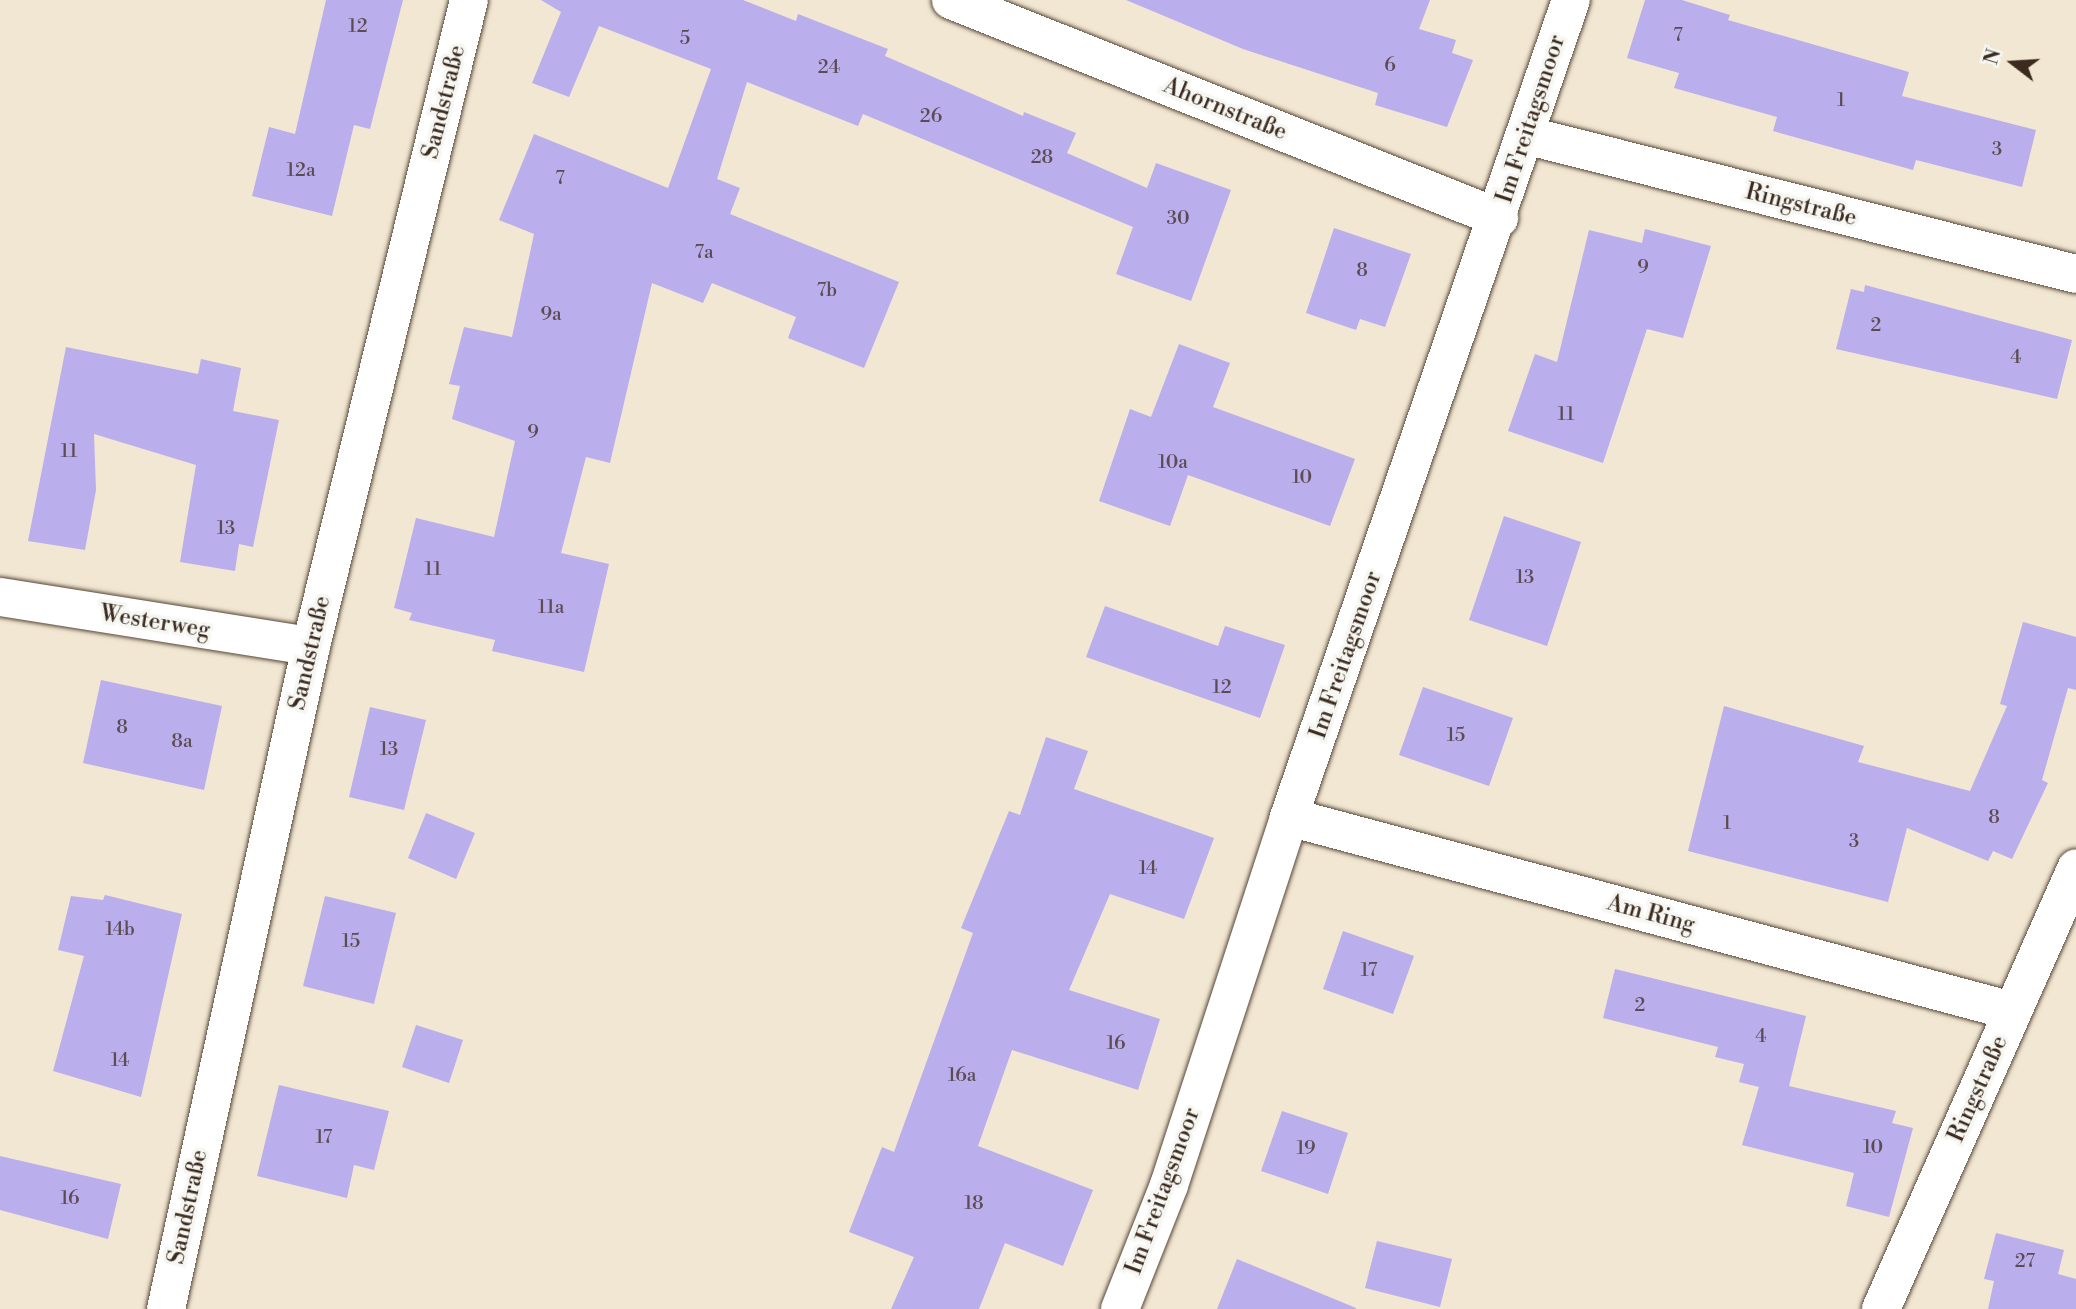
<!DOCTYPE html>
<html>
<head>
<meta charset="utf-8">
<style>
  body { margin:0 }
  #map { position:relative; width:2076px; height:1309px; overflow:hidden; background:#f2e7d2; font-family:"Libre Bodoni",serif }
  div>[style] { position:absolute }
  .building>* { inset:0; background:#baaeec }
  .roads { filter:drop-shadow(0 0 2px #564639) drop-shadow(0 0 2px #564639) }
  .minor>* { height:38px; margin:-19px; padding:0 19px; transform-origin:19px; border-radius:19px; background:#fff }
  span { translate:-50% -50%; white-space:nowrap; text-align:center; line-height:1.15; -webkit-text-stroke:7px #f6f6f2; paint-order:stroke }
  .number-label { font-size:19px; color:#5b4b52 }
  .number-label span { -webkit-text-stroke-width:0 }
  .street-label { font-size:23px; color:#3b2a1e }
  .north { position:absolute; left:1978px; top:28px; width:70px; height:70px; -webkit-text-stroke:5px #f6f6f2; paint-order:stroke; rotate:287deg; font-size:19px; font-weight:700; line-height:28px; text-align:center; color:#3b2a1e }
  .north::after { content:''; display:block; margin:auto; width:24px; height:32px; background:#3b2a1e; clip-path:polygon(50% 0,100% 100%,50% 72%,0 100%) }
</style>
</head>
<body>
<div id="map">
  <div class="building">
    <i style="clip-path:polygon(326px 0,403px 0,370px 129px,354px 125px,332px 216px,252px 196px,269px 127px,295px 134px)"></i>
    <i style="clip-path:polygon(541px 0,743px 0,796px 21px,798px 14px,888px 49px,885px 56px,1023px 116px,1024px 112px,1076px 133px,1067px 153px,1147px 188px,1156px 163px,1231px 190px,1191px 301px,1116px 274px,1133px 227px,863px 114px,858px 126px,747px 82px,717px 179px,740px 188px,730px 214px,899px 282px,864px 368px,788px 338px,796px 317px,712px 283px,703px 303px,652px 283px,610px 463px,586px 457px,561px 553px,609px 564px,584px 672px,492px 651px,495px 640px,409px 620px,412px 613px,394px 608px,416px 518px,494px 537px,515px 441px,452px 419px,460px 386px,449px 384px,464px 327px,512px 337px,534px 234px,499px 220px,534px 134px,668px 188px,711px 69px,599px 26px,569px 97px,532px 83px,561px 12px)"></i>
    <i style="clip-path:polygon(1126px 0,1430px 0,1419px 29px,1456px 40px,1452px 53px,1473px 60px,1447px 127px,1375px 105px,1378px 93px,1243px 49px)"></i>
    <i style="clip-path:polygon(1645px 0,1682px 0,1730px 15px,1728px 20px,1909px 72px,1902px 96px,2036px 130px,2022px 187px,1916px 160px,1913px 170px,1773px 131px,1777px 117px,1674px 88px,1679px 73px,1627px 58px)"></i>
    <i style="clip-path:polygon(1334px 228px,1411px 254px,1385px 327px,1360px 319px,1356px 330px,1306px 313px)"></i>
    <i style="clip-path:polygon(1645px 229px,1711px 246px,1683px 338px,1647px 329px,1603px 463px,1508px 431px,1535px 354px,1557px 362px,1589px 230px,1642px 243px)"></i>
    <i style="clip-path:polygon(1865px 285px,2072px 340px,2057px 399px,1836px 349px,1851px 289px,1864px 292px)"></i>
    <i style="clip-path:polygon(1179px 344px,1230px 363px,1213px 407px,1355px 459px,1330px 526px,1188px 475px,1170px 526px,1099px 501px,1130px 409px,1151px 417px)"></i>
    <i style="clip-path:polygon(66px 347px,198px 374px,201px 359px,241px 368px,233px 411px,279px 420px,253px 547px,239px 544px,235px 571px,180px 562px,196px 465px,94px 434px,96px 490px,85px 550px,28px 541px)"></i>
    <i style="clip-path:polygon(1504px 516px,1581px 542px,1547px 646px,1469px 620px)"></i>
    <i style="clip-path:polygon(1105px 606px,1218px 646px,1225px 626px,1285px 645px,1260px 718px,1086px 657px)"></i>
    <i style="clip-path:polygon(2023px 622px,2076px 637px,2076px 690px,2068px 688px,2042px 780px,2048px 783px,2012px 859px,1993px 851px,1988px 861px,1907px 828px,1888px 902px,1688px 851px,1724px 706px,1864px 746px,1858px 762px,1970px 791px,2007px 706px,2000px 704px)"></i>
    <i style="clip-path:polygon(101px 680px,222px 706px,204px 790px,83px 763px)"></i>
    <i style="clip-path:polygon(1423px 687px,1513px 718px,1489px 786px,1399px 755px)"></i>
    <i style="clip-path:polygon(370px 707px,426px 720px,404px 810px,349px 797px)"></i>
    <i style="clip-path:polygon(1046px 737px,1088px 751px,1074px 789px,1214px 838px,1184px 919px,1110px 894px,1069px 990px,1160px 1019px,1138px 1090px,1012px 1050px,978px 1146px,1093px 1190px,1063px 1266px,1005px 1243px,979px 1309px,891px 1309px,914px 1257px,849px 1232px,882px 1147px,894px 1152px,973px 933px,961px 928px,1009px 811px,1020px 815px)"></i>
    <i style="clip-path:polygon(426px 813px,475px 833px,456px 879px,408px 858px)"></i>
    <i style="clip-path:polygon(105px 895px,182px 914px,141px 1097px,53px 1071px,84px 956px,58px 950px,71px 896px,103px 900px)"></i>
    <i style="clip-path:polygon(325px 896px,396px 913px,374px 1004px,303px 986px)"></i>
    <i style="clip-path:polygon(1343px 931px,1414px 956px,1393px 1014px,1323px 989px)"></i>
    <i style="clip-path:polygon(1615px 969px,1806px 1016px,1789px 1086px,1896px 1111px,1892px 1123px,1913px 1128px,1889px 1217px,1846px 1206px,1854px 1173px,1742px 1145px,1759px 1087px,1739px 1082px,1744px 1064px,1715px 1057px,1718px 1047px,1603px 1018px)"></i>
    <i style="clip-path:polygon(416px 1025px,463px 1040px,449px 1083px,402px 1067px)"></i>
    <i style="clip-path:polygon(279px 1085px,389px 1111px,374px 1170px,354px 1165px,347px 1198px,257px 1176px)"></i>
    <i style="clip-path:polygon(1282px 1111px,1348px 1133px,1328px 1194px,1261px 1171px)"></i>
    <i style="clip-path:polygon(0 1156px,121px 1184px,108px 1239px,0 1210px)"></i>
    <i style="clip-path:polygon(1996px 1233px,2064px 1250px,2058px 1274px,2076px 1279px,2076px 1309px,1988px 1309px,1994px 1281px,1984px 1279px)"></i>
    <i style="clip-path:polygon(1377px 1241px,1452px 1259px,1440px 1307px,1365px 1288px)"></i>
    <i style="clip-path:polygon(1237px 1259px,1356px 1308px,1356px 1309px,1217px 1309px)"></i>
  </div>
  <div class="roads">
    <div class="minor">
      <i style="left:951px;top:0;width:590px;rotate:21.69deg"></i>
      <i style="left:1525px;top:135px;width:568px;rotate:14.16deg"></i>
      <i style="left:0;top:597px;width:315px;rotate:9deg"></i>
      <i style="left:1289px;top:817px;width:749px;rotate:15.02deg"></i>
      <i style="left:166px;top:1309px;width:679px;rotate:-77.66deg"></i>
      <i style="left:311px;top:646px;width:665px;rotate:-76.26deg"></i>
      <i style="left:1120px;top:1309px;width:133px;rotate:-68.4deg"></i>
      <i style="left:1169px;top:1185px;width:387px;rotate:-71.9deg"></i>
      <i style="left:1289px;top:817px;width:864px;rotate:-70.96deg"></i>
      <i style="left:1881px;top:1309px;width:482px;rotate:-66.1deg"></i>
    </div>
  </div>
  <div class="number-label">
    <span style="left:358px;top:27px">12</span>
    <span style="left:1678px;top:36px">7</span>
    <span style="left:685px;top:39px">5</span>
    <span style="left:1390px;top:66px">6</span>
    <span style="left:829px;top:68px">24</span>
    <span style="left:1841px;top:101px">1</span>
    <span style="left:931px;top:117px">26</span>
    <span style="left:1997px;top:150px">3</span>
    <span style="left:1042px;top:158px">28</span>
    <span style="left:301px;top:171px">12a</span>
    <span style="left:560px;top:179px">7</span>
    <span style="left:1178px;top:219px">30</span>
    <span style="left:704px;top:253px">7a</span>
    <span style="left:1643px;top:268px">9</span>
    <span style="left:1362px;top:271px">8</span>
    <span style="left:827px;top:291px">7b</span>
    <span style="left:551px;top:315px">9a</span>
    <span style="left:1876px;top:326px">2</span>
    <span style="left:2016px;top:358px">4</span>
    <span style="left:1566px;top:415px">11</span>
    <span style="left:533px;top:433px">9</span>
    <span style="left:69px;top:452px">11</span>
    <span style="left:1173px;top:463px">10a</span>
    <span style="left:1302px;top:478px">10</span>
    <span style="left:226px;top:529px">13</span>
    <span style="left:433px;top:570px">11</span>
    <span style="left:1525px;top:578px">13</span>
    <span style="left:551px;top:608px">11a</span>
    <span style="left:1222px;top:688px">12</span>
    <span style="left:122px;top:728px">8</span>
    <span style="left:1456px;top:736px">15</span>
    <span style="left:182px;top:742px">8a</span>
    <span style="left:389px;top:750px">13</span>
    <span style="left:1994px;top:818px">8</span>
    <span style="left:1727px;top:824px">1</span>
    <span style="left:1854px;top:842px">3</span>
    <span style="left:1148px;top:869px">14</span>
    <span style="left:120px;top:930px">14b</span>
    <span style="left:351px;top:942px">15</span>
    <span style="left:1369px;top:971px">17</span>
    <span style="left:1640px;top:1006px">2</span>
    <span style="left:1761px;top:1037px">4</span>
    <span style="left:1116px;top:1044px">16</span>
    <span style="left:120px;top:1061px">14</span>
    <span style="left:962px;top:1076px">16a</span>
    <span style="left:324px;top:1138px">17</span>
    <span style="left:1873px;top:1148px">10</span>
    <span style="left:1306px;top:1149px">19</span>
    <span style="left:70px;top:1199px">16</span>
    <span style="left:974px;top:1204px">18</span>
    <span style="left:2025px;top:1262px">27</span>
  </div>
  <div class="street-label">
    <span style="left:444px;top:102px;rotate:-76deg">Sandstraße</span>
    <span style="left:1225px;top:109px;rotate:22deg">Ahornstraße</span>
    <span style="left:1531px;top:119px;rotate:-72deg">Im Freitagsmoor</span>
    <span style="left:1801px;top:205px;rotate:14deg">Ringstraße</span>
    <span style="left:155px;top:622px;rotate:9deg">Westerweg</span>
    <span style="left:310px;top:653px;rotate:-77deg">Sandstraße</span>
    <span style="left:1346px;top:655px;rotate:-71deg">Im Freitagsmoor</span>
    <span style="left:1651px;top:914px;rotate:15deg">Am Ring</span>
    <span style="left:1978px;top:1089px;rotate:-66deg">Ringstraße</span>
    <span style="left:1163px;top:1191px;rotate:-70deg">Im Freitagsmoor</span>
    <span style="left:188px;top:1207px;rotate:-78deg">Sandstraße</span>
  </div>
  <div class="north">N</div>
</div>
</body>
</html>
